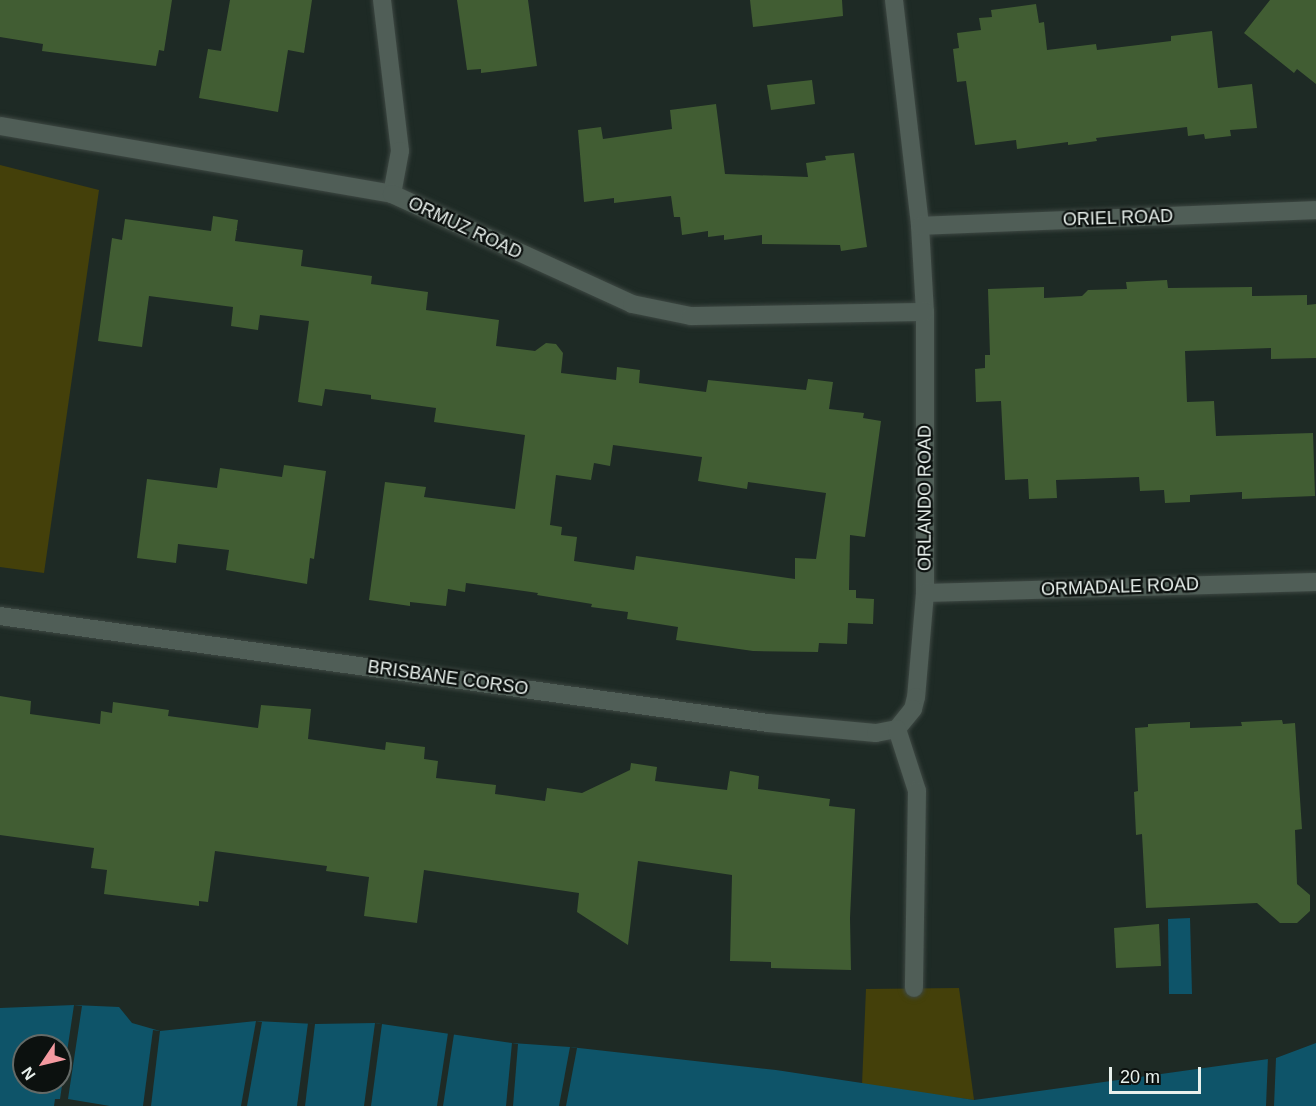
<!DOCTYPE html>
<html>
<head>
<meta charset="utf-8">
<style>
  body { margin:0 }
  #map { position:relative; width:1316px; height:1106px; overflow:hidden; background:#1e2a25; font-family:Arial,sans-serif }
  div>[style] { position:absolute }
  .green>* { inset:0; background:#44400a }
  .water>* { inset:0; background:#0e5469 }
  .pier>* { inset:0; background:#1e2a25 }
  .building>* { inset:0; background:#415d33 }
  .roads { filter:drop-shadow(0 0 2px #3e4843) drop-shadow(0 0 2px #3e4843) }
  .minor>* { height:18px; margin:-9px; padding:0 9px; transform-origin:9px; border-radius:9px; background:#505e57 }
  span { translate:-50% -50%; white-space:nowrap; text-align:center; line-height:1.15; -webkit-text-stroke:4.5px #0c110f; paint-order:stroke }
  .street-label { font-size:18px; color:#e8f0ec }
  .north { position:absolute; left:12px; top:1034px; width:60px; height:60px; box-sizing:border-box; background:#0c110f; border:2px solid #646a67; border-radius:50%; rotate:235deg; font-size:16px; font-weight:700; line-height:24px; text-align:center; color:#e8f0ec }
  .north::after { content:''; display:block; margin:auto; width:21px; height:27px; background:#f49aa0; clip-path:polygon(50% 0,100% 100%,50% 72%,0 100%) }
  .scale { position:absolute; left:1109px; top:1067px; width:92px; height:27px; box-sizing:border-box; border:3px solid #e8f0ec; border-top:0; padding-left:8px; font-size:18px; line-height:21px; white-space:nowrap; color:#e8f0ec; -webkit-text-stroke:4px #0c110f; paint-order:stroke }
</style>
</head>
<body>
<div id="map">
  <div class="green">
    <i style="clip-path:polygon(0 165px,99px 190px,44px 573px,0 567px)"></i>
    <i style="clip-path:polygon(959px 988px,974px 1100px,862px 1085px,866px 989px)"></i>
  </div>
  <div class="water">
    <i style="clip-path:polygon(1190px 918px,1192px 994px,1169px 994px,1168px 919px)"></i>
    <i style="clip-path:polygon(evenodd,74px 1005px,119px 1007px,132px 1023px,160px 1031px,256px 1021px,315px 1024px,375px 1023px,512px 1043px,570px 1047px,776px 1070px,974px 1100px,1276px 1058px,1316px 1043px,1316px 1106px,0 1106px,0 1008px,74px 1005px,24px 1046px,60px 1046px,60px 1082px,24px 1082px,24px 1046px)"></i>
  </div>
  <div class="pier">
    <i style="clip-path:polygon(74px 1005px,82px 1006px,68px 1099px,110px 1106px,54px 1106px,55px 1099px,60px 1099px)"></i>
    <i style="clip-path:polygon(256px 1021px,262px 1022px,247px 1106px,241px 1106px)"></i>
    <i style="clip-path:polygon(308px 1023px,315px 1024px,305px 1106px,297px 1106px)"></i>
    <i style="clip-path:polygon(375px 1023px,382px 1024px,371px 1106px,364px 1106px)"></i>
    <i style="clip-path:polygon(153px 1030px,160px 1031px,151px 1106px,143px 1106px)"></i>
    <i style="clip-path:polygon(448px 1033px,454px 1034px,443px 1106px,437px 1106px)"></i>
    <i style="clip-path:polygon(512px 1043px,518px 1044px,513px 1106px,506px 1106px)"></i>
    <i style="clip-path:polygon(570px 1047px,577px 1048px,566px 1106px,559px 1106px)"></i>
    <i style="clip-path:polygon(1268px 1057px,1276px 1058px,1274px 1106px,1266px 1106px)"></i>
  </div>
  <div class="building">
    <i style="clip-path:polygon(0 0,172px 0,164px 51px,159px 50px,156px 66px,42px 51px,43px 44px,0 37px)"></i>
    <i style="clip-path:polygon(230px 0,312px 0,304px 53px,288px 50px,278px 112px,199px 98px,208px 49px,221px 51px)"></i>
    <i style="clip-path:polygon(457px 0,528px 0,537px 66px,481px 73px,481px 69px,467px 70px)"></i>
    <i style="clip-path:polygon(750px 0,842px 0,843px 16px,753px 27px)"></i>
    <i style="clip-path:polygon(1270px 0,1316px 0,1316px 84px,1297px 69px,1294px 73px,1244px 33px)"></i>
    <i style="clip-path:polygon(1036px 4px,1039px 23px,1044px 22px,1047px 50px,1096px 44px,1097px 50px,1171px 41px,1171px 36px,1212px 31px,1218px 88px,1252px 84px,1257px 128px,1230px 130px,1231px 136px,1205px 139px,1204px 134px,1188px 136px,1187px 127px,1096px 138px,1097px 141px,1068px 145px,1068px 142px,1017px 149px,1016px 140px,975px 145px,966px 81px,957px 82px,953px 49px,959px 48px,957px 33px,981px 30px,979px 18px,992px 17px,991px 10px)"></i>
    <i style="clip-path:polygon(812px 80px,815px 104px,771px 110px,767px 85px)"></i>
    <i style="clip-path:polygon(716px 104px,725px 174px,808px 177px,806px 163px,826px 160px,825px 156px,854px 153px,867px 247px,841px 251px,840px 245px,762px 244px,762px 235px,724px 240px,724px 235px,708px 237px,708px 231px,682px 235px,680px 217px,674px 217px,671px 196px,614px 203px,614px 198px,584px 202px,578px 130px,601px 127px,603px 139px,672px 129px,670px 110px)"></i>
    <i style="clip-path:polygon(evenodd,213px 216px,238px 220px,235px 241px,303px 250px,301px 266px,372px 276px,371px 284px,428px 292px,426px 310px,499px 320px,496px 346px,535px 351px,546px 343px,556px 344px,563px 353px,561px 373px,616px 380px,617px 367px,640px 370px,639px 383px,706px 392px,708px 380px,806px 390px,808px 379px,833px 382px,829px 409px,864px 413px,863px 418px,881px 421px,865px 537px,850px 535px,849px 590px,856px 590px,856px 598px,874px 599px,873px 624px,848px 623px,847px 644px,819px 643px,818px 652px,753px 651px,676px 640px,678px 627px,627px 619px,628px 612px,591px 607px,592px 604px,537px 595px,538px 593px,466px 583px,465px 592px,448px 589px,446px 606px,410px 602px,410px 606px,369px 600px,385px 482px,426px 487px,424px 497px,515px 509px,525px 435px,434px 422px,436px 408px,371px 399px,371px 395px,325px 389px,322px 406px,298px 402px,309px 321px,260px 315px,258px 330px,231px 326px,233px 307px,149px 296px,142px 347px,98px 341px,112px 238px,122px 240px,125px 219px,211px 231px,213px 216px,613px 445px,702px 457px,698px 481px,747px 489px,748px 482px,826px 493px,816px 559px,795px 558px,795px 579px,636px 556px,634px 570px,574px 561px,577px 537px,561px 535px,562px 527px,550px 525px,556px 475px,591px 480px,594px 463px,610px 466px,613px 445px)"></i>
    <i style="clip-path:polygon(1167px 280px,1168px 288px,1252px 287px,1252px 296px,1307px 295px,1307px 305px,1316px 304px,1316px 358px,1271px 359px,1271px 348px,1185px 351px,1187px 402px,1214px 401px,1216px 436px,1313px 433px,1315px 496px,1242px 499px,1242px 492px,1190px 495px,1190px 502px,1165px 503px,1164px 490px,1140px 491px,1139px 477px,1056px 480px,1057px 498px,1029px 499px,1028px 479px,1005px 480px,1001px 401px,976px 402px,975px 369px,985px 368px,985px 355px,990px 355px,988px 289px,1044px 287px,1044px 298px,1082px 296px,1088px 290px,1127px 289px,1126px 282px)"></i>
    <i style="clip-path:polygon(284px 465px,326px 471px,314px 559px,310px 558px,307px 584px,226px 570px,229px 550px,178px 544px,176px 563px,137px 558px,147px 479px,217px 488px,220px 468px,282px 477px)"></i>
    <i style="clip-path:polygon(0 696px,31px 701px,30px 714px,100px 724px,101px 711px,112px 713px,113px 702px,169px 710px,168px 716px,258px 728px,261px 705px,311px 709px,308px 739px,385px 750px,386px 742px,425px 747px,424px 759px,438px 761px,436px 778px,496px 785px,495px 794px,545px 801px,547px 788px,582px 793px,630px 770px,631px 763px,657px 767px,655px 781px,727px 790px,730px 771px,759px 776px,758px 789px,830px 799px,829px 806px,855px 809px,850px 918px,851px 970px,771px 968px,771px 962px,730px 961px,732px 875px,638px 861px,628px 945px,577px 912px,579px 893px,424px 870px,417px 923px,364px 916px,369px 877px,326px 871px,327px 866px,215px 851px,208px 902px,199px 901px,199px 906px,104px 894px,107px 870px,91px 868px,94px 848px,0 835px)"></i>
    <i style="clip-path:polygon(1282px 720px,1283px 724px,1295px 723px,1302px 829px,1295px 830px,1297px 884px,1310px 895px,1310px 911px,1297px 923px,1280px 923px,1257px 903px,1146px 908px,1142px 834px,1136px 835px,1134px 792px,1138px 791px,1135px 728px,1148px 727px,1148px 724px,1190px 722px,1190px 728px,1242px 726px,1241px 722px)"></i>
    <i style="clip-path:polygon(1159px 924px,1161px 966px,1116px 968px,1114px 928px)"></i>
  </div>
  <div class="roads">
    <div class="minor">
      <i style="left:382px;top:0;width:152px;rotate:83.2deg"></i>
      <i style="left:400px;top:151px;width:44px;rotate:100.5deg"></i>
      <i style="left:894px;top:0;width:227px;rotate:83.4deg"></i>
      <i style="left:920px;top:226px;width:86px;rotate:86.7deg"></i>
      <i style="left:925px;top:312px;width:281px;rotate:90deg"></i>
      <i style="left:925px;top:593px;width:104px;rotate:94.9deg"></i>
      <i style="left:916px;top:697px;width:12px;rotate:104deg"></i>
      <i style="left:913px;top:709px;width:26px;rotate:129deg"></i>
      <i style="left:0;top:126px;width:398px;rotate:9.8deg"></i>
      <i style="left:392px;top:194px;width:264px;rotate:24.6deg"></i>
      <i style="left:632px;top:304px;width:60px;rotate:11.5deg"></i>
      <i style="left:691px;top:316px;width:234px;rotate:-1deg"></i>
      <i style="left:920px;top:226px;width:396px;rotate:-2.3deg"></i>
      <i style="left:925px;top:593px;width:391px;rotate:-1.6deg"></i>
      <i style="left:0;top:616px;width:775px;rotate:7.93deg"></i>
      <i style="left:768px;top:723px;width:108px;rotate:5.3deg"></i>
      <i style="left:876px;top:733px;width:21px;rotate:-11deg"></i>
      <i style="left:897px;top:729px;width:65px;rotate:72.1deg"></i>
      <i style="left:917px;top:791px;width:197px;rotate:90.9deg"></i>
    </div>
  </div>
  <div class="street-label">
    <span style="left:1118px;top:218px;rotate:-2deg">ORIEL ROAD</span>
    <span style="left:465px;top:228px;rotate:25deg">ORMUZ ROAD</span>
    <span style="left:925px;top:498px;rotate:-90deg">ORLANDO ROAD</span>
    <span style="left:1120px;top:587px;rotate:-2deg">ORMADALE ROAD</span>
    <span style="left:448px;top:678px;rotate:8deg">BRISBANE CORSO</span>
  </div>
  <div class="north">N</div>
  <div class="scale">20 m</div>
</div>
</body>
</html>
